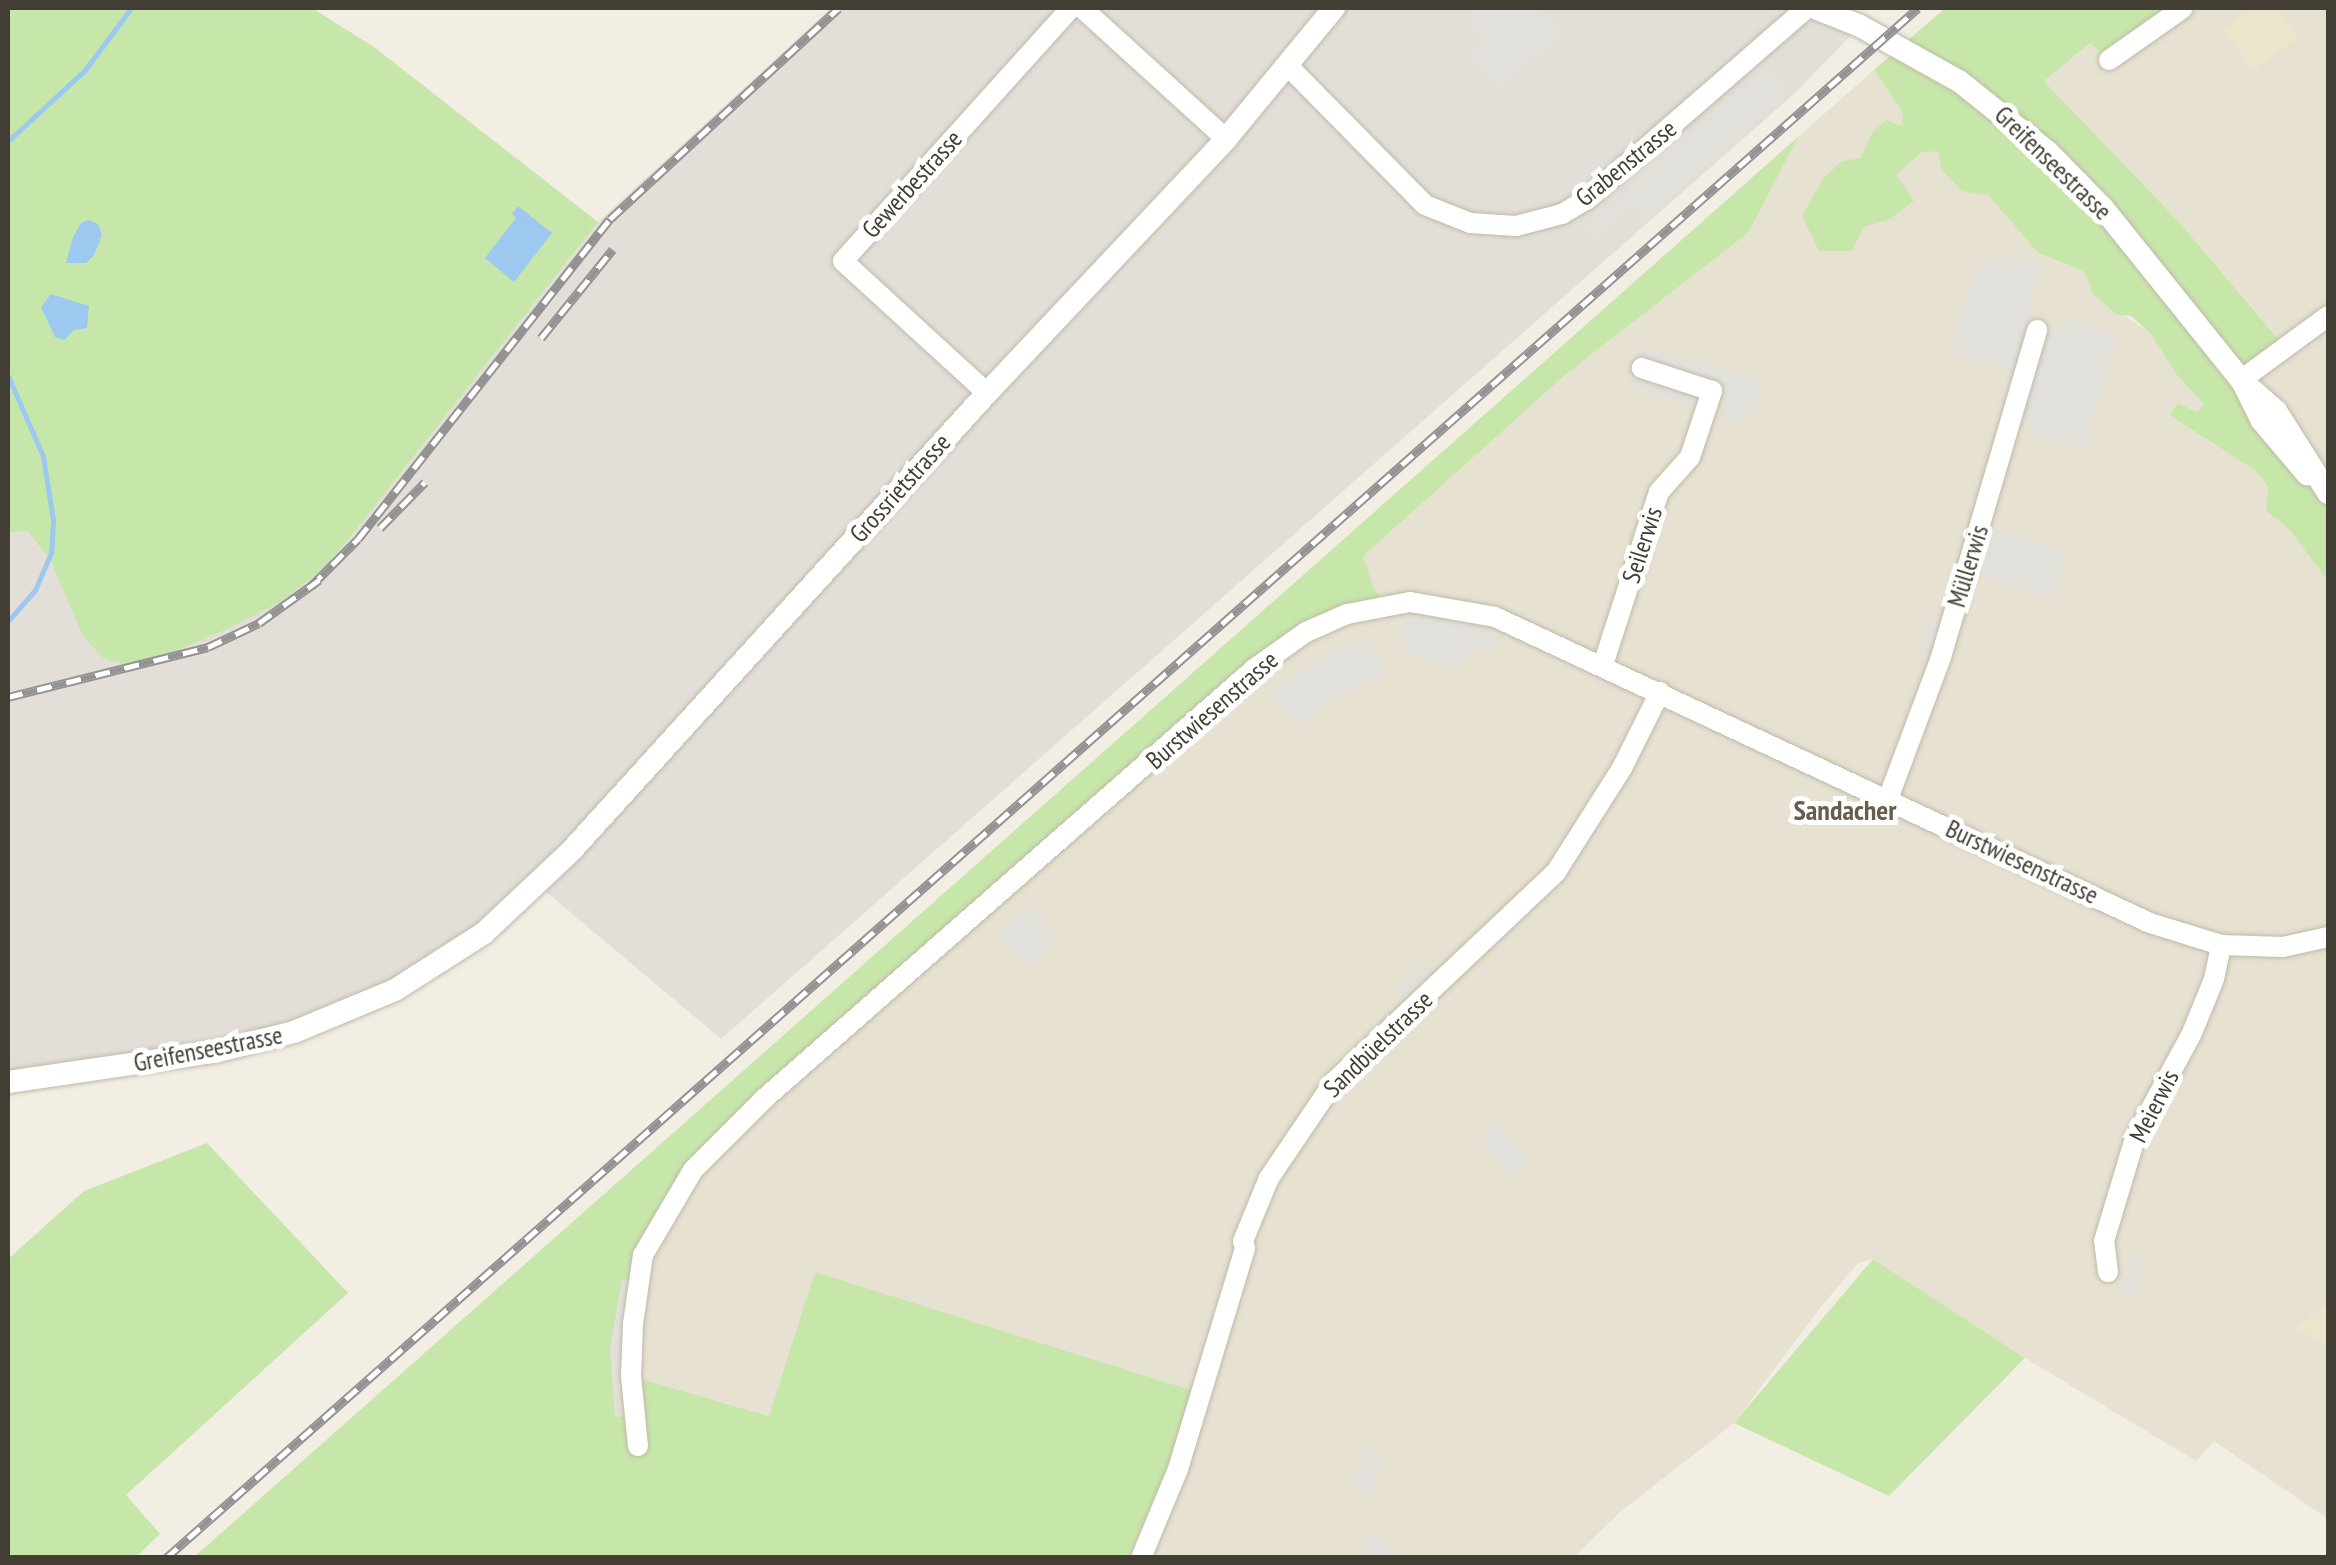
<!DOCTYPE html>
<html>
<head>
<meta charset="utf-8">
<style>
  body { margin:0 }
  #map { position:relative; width:2336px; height:1565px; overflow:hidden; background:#f2eee3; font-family:"PT Sans Narrow",sans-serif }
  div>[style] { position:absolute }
  .residential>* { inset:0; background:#e6e1d1 }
  .industrial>* { inset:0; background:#e3dfd8 }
  .education>* { inset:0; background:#ebe5cc }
  .green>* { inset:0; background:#c7e7aa }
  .parking>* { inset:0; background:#e2e0db }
  .water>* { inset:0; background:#9dc8f0 }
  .stream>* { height:5px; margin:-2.5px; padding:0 2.5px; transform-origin:2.5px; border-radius:2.5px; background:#9dc8f0 }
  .roads { filter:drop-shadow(0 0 2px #c0baa8) drop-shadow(0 0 2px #c0baa8) }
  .minor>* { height:20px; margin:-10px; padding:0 10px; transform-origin:10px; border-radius:10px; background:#fff }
  .tertiary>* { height:22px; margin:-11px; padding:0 11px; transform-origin:11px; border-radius:11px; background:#fff }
  .rail>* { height:9px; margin-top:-4.5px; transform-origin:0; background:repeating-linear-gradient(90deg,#fff 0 15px,#939393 0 30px); box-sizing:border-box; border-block:2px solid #939393 }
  span { translate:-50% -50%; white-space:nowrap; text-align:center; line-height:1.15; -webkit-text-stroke:10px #fff; paint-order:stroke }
  .street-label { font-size:25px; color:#433e33 }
  .neighbourhood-label { font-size:28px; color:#665d4a; font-weight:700 }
  .frame { position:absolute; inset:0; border:10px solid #433e33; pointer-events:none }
</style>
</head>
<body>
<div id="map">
  <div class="residential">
    <i style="clip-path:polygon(2183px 8px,2328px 8px,2328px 499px,2241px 380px,2286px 347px,2180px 223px,2044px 81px,2090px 43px,2108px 60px)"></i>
    <i style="clip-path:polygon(1874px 70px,1903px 113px,1901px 126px,1872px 133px,1860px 158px,1864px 227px,1890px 219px,1913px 202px,1895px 175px,1922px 152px,1938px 150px,1941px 169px,1961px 186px,1988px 194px,2038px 253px,2084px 271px,2094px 295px,2150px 333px,2176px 374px,2204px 404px,2198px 412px,2178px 403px,2169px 415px,2256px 471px,2268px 487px,2266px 511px,2288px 528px,2328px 581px,2328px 1519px,2214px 1441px,2196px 1461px,2025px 1358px,1873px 1259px,1858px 1263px,1820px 1308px,1734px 1423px,1620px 1512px,1574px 1557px,1128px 1557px,1168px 1466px,815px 1273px,770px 1416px,631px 1376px,638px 1282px,685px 1180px,1254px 669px,1384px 603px,1374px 589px,1362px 556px,1565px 375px,1748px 233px,1799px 136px)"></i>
  </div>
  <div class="industrial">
    <i style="clip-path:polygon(831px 8px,1815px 8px,1860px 26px,1795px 93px,721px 1039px,538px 885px,332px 1019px,8px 1082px,8px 533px,27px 531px,127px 665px,159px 658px,280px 602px,340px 550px,598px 222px)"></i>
  </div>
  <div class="education">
    <i style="clip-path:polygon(2253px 8px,2277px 8px,2299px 37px,2253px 71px,2223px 30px)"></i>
    <i style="clip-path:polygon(2328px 1303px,2328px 1346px,2295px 1328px)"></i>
  </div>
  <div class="green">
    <i style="clip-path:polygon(8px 8px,312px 8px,374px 47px,598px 222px,340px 550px,313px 577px,280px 602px,227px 629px,159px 658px,127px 665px,103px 658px,83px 636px,51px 562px,27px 531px,8px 533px)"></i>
    <i style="clip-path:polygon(1945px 8px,2183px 8px,2109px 60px,2090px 43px,2044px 81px,2180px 223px,2286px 348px,2242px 380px,2328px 499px,2328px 581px,2288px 528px,2266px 511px,2268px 487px,2256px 471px,2169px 415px,2178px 403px,2197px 412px,2204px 404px,2176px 374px,2150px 333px,2131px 316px,2116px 314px,2093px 294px,2084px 271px,2038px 253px,1988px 195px,1962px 191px,1941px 169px,1938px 151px,1922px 152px,1896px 175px,1914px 201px,1890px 219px,1864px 227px,1852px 251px,1819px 251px,1802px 216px,1823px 179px,1842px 161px,1860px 158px,1872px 133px,1886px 120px,1901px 126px,1903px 113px,1874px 70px)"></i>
    <i style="clip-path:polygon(1799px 136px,1748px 233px,1565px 375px,1363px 556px,1374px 589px,1385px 603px,1306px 632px,721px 1138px,643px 1255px,631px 1376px,769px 1416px,815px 1272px,1200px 1393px,1128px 1557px,193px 1558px)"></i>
    <i style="clip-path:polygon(207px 1143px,348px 1293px,126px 1495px,160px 1534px,136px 1557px,8px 1557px,8px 1259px,84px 1191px)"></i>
    <i style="clip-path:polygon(1873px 1259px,2025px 1358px,1889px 1496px,1734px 1423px)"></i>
  </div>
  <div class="parking">
    <i style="clip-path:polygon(1482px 8px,1537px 8px,1560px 33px,1499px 88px,1470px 57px,1488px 42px,1469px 19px)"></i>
    <i style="clip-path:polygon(1767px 68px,1788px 92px,1644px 219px,1632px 206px,1596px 237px,1587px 227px)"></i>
    <i style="clip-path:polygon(1994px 253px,2039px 267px,2026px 312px,2033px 315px,2015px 371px,1951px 351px,1975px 268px,1991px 263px)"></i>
    <i style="clip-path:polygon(2066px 318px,2116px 338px,2084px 449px,2030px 432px,2033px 423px,2021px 419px,2049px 333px)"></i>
    <i style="clip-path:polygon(1640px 346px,1763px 381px,1757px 408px,1741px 423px,1721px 417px,1724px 403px,1715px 401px,1711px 415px,1628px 385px)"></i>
    <i style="clip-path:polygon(1994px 529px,2066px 553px,2051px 598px,1979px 574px)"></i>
    <i style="clip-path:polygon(1400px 616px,1453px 620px,1500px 634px,1496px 645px,1464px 654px,1461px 665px,1407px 655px)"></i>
    <i style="clip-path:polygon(1927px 618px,1951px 625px,1941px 657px,1917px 649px)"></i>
    <i style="clip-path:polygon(1370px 637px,1384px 675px,1341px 695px,1299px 724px,1269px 695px,1318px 659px)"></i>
    <i style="clip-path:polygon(1028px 905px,1057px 939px,1027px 967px,998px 933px)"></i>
    <i style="clip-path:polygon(1425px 964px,1433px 972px,1404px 999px,1396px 990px)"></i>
    <i style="clip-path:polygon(1496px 1123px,1528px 1160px,1511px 1175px,1480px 1138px)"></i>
    <i style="clip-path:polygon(2135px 1252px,2147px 1257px,2133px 1300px,2121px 1296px)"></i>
    <i style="clip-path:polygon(622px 1279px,638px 1282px,634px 1416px,615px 1417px,610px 1348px)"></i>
    <i style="clip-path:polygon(1369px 1444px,1381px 1457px,1366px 1501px,1353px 1482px)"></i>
    <i style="clip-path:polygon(1373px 1533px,1396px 1557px,1367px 1557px,1357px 1547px)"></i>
  </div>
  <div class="water">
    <i style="clip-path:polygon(518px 206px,552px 233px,514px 282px,485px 258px,516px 218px,512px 214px)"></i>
    <i style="clip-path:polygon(88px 220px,98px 224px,102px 235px,94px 255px,86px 263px,66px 263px,73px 237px,81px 223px)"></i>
    <i style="clip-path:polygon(51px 294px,89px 306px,87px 328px,74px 330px,65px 340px,55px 337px,41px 307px)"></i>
  </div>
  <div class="stream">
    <i style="left:8px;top:141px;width:105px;rotate:-42.7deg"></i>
    <i style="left:85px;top:70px;width:77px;rotate:-53.4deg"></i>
    <i style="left:8px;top:376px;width:87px;rotate:66.4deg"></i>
    <i style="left:43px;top:456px;width:65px;rotate:81.1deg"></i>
    <i style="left:53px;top:520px;width:33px;rotate:93deg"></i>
    <i style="left:51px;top:553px;width:40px;rotate:113.4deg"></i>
    <i style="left:35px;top:590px;width:41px;rotate:131.1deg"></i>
  </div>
  <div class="roads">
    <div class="minor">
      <i style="left:1082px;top:8px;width:195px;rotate:42.3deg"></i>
      <i style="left:2109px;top:60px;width:90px;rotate:-35.1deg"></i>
      <i style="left:1289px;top:67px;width:194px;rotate:45.4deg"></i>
      <i style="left:1425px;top:205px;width:48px;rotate:21.8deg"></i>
      <i style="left:1470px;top:223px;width:46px;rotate:3.7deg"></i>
      <i style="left:1516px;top:226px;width:48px;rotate:-14.6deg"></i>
      <i style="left:1562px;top:214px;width:29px;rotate:-31deg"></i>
      <i style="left:1587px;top:199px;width:291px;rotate:-41deg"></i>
      <i style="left:2241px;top:380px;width:108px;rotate:-36.3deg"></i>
      <i style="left:987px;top:393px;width:195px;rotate:-137.5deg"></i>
      <i style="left:843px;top:261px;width:341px;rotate:-48deg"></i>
      <i style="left:1603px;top:665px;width:182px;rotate:-72.1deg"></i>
      <i style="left:1659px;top:492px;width:47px;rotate:-48.5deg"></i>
      <i style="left:1690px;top:457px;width:70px;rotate:-71.6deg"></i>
      <i style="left:1712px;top:391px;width:74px;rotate:-161.8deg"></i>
      <i style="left:1888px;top:799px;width:152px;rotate:-69.5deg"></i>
      <i style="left:1941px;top:657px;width:341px;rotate:-73.6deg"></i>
      <i style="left:2108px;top:1272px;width:31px;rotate:-97deg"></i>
      <i style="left:2104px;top:1241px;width:108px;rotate:-73.2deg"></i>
      <i style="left:2135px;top:1138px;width:119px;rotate:-61.5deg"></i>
      <i style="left:2192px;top:1033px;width:58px;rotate:-67.8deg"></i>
      <i style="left:2214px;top:979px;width:35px;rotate:-78deg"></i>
      <i style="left:638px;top:1446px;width:70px;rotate:-95.7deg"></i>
      <i style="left:631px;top:1376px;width:52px;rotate:-87.8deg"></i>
      <i style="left:633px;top:1324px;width:70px;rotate:-81.8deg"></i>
      <i style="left:643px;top:1255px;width:99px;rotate:-59.5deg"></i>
      <i style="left:693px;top:1170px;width:102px;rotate:-45deg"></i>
      <i style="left:765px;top:1098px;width:651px;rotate:-41.26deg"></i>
      <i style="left:1254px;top:669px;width:64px;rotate:-35.4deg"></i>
      <i style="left:1306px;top:632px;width:45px;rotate:-23.7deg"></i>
      <i style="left:1347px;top:614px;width:64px;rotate:-10.8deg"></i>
      <i style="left:1410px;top:602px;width:86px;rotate:10deg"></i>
      <i style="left:1495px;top:617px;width:723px;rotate:25.04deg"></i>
      <i style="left:2150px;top:923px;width:74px;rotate:17.2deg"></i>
      <i style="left:2221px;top:945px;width:62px;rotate:1.8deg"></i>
      <i style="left:2283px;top:947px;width:46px;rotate:-12.5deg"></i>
      <i style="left:1141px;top:1558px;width:96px;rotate:-67.4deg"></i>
      <i style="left:1178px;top:1469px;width:230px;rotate:-73.1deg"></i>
      <i style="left:1245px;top:1249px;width:8px;rotate:-104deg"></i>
      <i style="left:1243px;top:1241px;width:68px;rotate:-67.6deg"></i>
      <i style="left:1269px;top:1178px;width:116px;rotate:-55.9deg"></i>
      <i style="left:1334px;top:1082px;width:306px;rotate:-43.4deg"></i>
      <i style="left:1556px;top:872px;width:123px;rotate:-57.6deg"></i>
      <i style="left:1622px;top:768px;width:85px;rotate:-63.4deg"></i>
    </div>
    <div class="tertiary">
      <i style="left:1815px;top:8px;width:48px;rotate:21.8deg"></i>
      <i style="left:1860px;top:26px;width:113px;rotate:29.1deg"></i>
      <i style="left:1959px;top:81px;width:114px;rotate:38.6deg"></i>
      <i style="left:2048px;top:152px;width:77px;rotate:45.5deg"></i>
      <i style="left:2102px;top:207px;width:222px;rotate:51.2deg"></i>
      <i style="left:2241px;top:380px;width:47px;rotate:41.5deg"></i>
      <i style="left:2276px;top:411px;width:97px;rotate:57.6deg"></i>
      <i style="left:2243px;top:383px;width:42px;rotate:63.4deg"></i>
      <i style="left:2262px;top:421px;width:70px;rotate:49.7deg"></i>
      <i style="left:8px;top:1082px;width:208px;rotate:-8.3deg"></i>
      <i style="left:214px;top:1052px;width:82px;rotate:-14deg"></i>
      <i style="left:294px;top:1032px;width:109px;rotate:-22.6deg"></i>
      <i style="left:395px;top:990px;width:106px;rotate:-32.6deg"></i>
      <i style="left:484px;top:933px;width:120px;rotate:-43.3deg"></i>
      <i style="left:571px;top:851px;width:619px;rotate:-47.75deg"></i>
      <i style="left:987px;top:393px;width:349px;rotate:-46.7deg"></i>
      <i style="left:1226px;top:139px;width:170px;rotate:-50.5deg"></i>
    </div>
  </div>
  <div class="rail">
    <i style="left:541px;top:338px;width:114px;rotate:-51deg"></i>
    <i style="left:380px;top:528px;width:64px;rotate:-45.6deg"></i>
    <i style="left:311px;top:586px;width:66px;rotate:-45deg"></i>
    <i style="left:358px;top:539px;width:407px;rotate:-51.8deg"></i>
    <i style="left:610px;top:219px;width:311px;rotate:-42.7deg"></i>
    <i style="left:8px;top:697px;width:206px;rotate:-14deg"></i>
    <i style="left:208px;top:647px;width:56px;rotate:-25.2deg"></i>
    <i style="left:259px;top:623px;width:74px;rotate:-35.6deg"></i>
    <i style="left:166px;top:1558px;width:2339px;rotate:-41.5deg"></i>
  </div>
  <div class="street-label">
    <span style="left:1626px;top:163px;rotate:-39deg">Grabenstrasse</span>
    <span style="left:2053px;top:163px;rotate:44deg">Greifenseestrasse</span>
    <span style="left:912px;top:184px;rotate:-48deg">Gewerbestrasse</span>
    <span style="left:900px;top:488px;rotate:-48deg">Grossrietstrasse</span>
    <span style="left:1642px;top:545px;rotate:-72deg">Seilerwis</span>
    <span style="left:1968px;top:566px;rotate:-73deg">Müllerwis</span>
    <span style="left:1212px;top:710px;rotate:-41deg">Burstwiesenstrasse</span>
    <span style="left:2022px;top:862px;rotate:25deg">Burstwiesenstrasse</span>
    <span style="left:1378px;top:1044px;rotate:-44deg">Sandbüelstrasse</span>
    <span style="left:208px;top:1049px;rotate:-11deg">Greifenseestrasse</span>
    <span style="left:2154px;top:1106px;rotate:-63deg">Meierwis</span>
  </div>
  <div class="neighbourhood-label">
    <span style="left:1845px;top:810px">Sandacher</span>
  </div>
  <div class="frame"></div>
</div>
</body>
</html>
